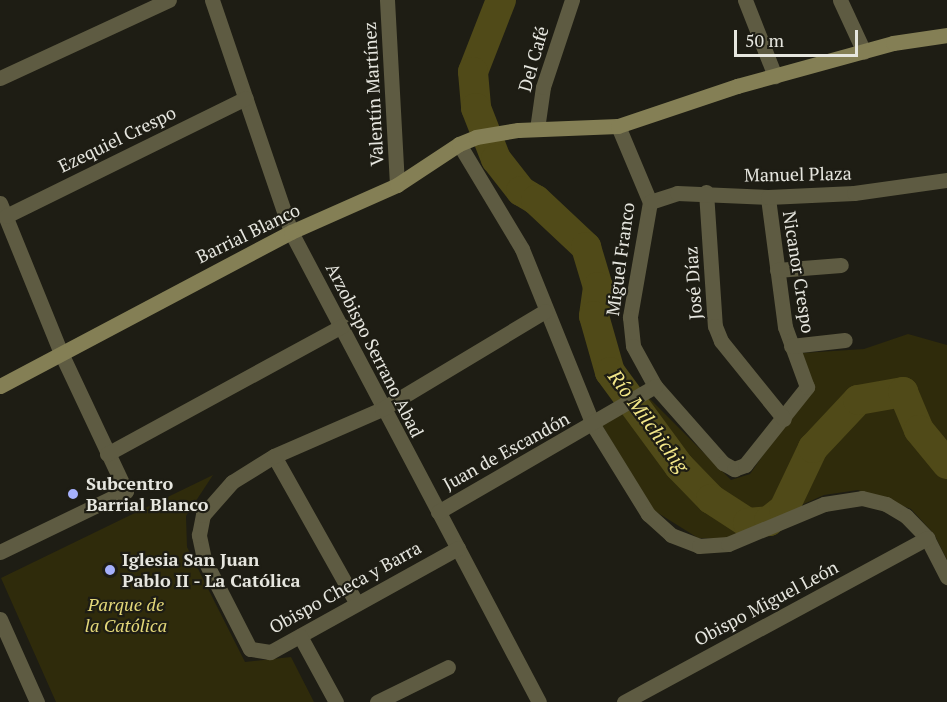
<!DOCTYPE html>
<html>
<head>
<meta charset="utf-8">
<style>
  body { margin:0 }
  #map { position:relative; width:947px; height:702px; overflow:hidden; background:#1e1d14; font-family:"PT Serif",serif }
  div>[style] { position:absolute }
  .green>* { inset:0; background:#2f2b0b }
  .river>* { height:30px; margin:-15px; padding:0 15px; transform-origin:15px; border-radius:15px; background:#504a18 }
  .street>* { height:15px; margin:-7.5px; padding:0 7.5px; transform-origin:7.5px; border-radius:7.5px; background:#5e5b42 }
  .secondary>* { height:15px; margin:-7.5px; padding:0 7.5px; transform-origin:7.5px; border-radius:7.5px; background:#847f55 }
  .dots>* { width:16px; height:16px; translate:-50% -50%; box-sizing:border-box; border:3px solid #1e1d14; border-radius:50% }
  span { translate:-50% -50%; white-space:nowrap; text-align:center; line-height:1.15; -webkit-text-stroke:4.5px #1e1d14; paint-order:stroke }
  .street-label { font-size:18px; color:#e6e6df }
  .poi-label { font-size:18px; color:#e6e6df; font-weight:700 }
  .left { translate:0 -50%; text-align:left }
  .park-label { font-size:18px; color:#e3d779; font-style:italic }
  .water-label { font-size:20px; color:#f3e788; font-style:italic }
  .scale { position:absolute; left:734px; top:30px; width:124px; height:27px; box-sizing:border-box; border:3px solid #e6e6df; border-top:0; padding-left:8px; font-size:18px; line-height:21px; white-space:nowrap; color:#e6e6df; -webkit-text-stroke:4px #1e1d14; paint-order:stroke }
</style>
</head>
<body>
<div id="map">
  <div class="green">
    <i style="clip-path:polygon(908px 334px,947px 345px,947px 560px,934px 534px,911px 509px,858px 490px,824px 495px,725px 539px,698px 538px,650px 508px,601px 423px,646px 395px,731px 480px,750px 474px,810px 387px,802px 353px,864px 349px)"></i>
    <i style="clip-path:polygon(213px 475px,186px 516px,187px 547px,245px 662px,291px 657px,314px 702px,56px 702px,1px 578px)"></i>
  </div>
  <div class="river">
    <i style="left:501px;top:0;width:77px;rotate:111.3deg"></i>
    <i style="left:473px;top:72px;width:36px;rotate:85deg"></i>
    <i style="left:476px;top:108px;width:55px;rotate:68.6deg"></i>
    <i style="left:496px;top:159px;width:41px;rotate:52deg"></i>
    <i style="left:521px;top:191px;width:17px;rotate:31deg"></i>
    <i style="left:536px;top:200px;width:69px;rotate:43.2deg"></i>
    <i style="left:586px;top:247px;width:42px;rotate:73.3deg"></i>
    <i style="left:598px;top:287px;width:29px;rotate:98deg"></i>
    <i style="left:594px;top:316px;width:58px;rotate:74.1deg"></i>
    <i style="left:610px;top:372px;width:117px;rotate:53.7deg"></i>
    <i style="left:679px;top:466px;width:46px;rotate:45.9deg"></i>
    <i style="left:711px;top:499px;width:44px;rotate:33deg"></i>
    <i style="left:748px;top:523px;width:21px;rotate:-5deg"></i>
    <i style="left:769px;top:521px;width:19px;rotate:-39deg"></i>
    <i style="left:784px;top:509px;width:68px;rotate:-64.6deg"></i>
    <i style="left:813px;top:448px;width:66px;rotate:-46.8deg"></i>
    <i style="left:858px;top:400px;width:46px;rotate:-10.1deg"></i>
    <i style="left:903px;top:392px;width:41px;rotate:67.2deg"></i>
    <i style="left:919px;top:430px;width:44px;rotate:50.5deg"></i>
  </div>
  <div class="street">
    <i style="left:212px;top:0;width:245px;rotate:71.2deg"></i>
    <i style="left:291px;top:232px;width:531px;rotate:62.18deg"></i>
    <i style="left:387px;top:0;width:185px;rotate:86.9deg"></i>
    <i style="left:745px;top:0;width:82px;rotate:68.5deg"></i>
    <i style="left:840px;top:0;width:57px;rotate:65.2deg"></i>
    <i style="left:0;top:78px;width:186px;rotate:-24.8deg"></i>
    <i style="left:618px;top:126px;width:82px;rotate:67.2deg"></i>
    <i style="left:650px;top:202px;width:117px;rotate:99.9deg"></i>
    <i style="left:630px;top:317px;width:29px;rotate:84deg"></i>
    <i style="left:633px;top:346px;width:46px;rotate:61.2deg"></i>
    <i style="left:655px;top:386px;width:103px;rotate:48.6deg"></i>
    <i style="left:723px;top:463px;width:13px;rotate:29deg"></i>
    <i style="left:734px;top:469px;width:12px;rotate:-20deg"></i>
    <i style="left:745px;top:465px;width:100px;rotate:-51.5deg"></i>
    <i style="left:807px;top:387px;width:64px;rotate:-110.1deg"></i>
    <i style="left:785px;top:327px;width:131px;rotate:-97.5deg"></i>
    <i style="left:537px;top:129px;width:42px;rotate:-81.9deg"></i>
    <i style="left:543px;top:87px;width:92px;rotate:-71.6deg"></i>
    <i style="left:459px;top:144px;width:122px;rotate:59deg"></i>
    <i style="left:522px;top:249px;width:190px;rotate:68deg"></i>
    <i style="left:593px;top:425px;width:105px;rotate:58.3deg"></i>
    <i style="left:648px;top:514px;width:31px;rotate:42deg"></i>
    <i style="left:671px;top:535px;width:30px;rotate:21deg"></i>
    <i style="left:699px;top:546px;width:29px;rotate:-4deg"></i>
    <i style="left:728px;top:544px;width:104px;rotate:-22.6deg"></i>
    <i style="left:824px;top:504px;width:38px;rotate:-9deg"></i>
    <i style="left:862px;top:498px;width:25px;rotate:14deg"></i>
    <i style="left:886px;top:504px;width:23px;rotate:31deg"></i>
    <i style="left:906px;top:516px;width:30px;rotate:46deg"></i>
    <i style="left:927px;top:538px;width:44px;rotate:62.9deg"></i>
    <i style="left:706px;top:192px;width:134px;rotate:86.2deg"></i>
    <i style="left:715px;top:326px;width:16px;rotate:68deg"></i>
    <i style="left:721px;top:341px;width:100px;rotate:51.1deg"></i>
    <i style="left:650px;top:202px;width:28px;rotate:-18deg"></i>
    <i style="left:677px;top:193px;width:91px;rotate:2.5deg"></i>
    <i style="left:768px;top:197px;width:86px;rotate:-2.7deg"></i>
    <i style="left:854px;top:193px;width:94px;rotate:-8deg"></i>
    <i style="left:0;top:203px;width:160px;rotate:67.9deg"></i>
    <i style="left:60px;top:351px;width:155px;rotate:64.8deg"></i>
    <i style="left:126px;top:491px;width:140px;rotate:154.2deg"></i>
    <i style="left:6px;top:216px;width:267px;rotate:-26.2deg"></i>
    <i style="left:777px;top:270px;width:64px;rotate:-4.5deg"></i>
    <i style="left:791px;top:346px;width:54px;rotate:-6.3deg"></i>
    <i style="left:107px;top:454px;width:268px;rotate:-28.6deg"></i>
    <i style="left:274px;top:456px;width:167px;rotate:60.7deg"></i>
    <i style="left:438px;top:512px;width:251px;rotate:-30.1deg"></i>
    <i style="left:458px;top:548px;width:215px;rotate:151deg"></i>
    <i style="left:270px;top:652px;width:20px;rotate:-171deg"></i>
    <i style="left:250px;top:649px;width:101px;rotate:-117.1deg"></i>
    <i style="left:204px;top:559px;width:25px;rotate:-102deg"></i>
    <i style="left:199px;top:535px;width:20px;rotate:-79deg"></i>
    <i style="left:203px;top:515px;width:44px;rotate:-48.7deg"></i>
    <i style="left:232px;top:482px;width:49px;rotate:-31.8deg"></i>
    <i style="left:274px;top:456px;width:118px;rotate:-23.5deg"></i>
    <i style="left:382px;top:409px;width:190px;rotate:-31deg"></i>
    <i style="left:0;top:619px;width:91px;rotate:66deg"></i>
    <i style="left:300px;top:636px;width:75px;rotate:61.4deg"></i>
    <i style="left:377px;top:702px;width:79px;rotate:-26.2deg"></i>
    <i style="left:624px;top:702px;width:345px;rotate:-28.4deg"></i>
  </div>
  <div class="secondary">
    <i style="left:0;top:386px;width:329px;rotate:-27.9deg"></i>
    <i style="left:291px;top:232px;width:116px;rotate:-23.9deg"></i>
    <i style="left:397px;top:185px;width:74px;rotate:-33.5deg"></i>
    <i style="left:459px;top:144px;width:18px;rotate:-22deg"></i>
    <i style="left:476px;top:137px;width:43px;rotate:-9.5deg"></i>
    <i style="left:518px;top:130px;width:100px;rotate:-2.3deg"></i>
    <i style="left:618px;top:126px;width:126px;rotate:-18.6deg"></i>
    <i style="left:737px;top:86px;width:162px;rotate:-15.4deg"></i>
    <i style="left:893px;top:43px;width:55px;rotate:-8.4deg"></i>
  </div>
  <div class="dots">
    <i style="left:73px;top:494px;background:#a6b1fc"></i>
    <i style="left:110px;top:570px;background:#a6b1fc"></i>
  </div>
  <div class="street-label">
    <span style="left:533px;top:59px;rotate:-74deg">Del Café</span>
    <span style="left:373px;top:94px;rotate:-93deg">Valentín Martínez</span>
    <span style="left:117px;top:139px;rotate:-26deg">Ezequiel Crespo</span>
    <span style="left:798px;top:174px;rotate:-1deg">Manuel Plaza</span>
    <span style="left:248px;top:233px;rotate:-26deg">Barrial Blanco</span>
    <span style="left:620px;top:259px;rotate:-82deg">Miguel Franco</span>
    <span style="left:799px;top:272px;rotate:81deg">Nicanor Crespo</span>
    <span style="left:693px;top:283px;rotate:-94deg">José Díaz</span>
    <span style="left:375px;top:350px;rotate:63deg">Arzobispo Serrano Abad</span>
    <span style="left:506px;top:451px;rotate:-29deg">Juan de Escandón</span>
    <span style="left:345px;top:587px;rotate:-29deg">Obispo Checa y Barra</span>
    <span style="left:766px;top:603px;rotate:-28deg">Obispo Miguel León</span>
  </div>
  <div class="poi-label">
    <span class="left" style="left:86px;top:494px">Subcentro<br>Barrial Blanco</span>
    <span class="left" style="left:122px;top:570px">Iglesia San Juan<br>Pablo II - La Católica</span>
  </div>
  <div class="park-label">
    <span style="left:126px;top:615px">Parque de<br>la Católica</span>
  </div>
  <div class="water-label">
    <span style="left:649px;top:421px;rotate:54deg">Río Milchichig</span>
  </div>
  <div class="scale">50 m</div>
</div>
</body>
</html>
